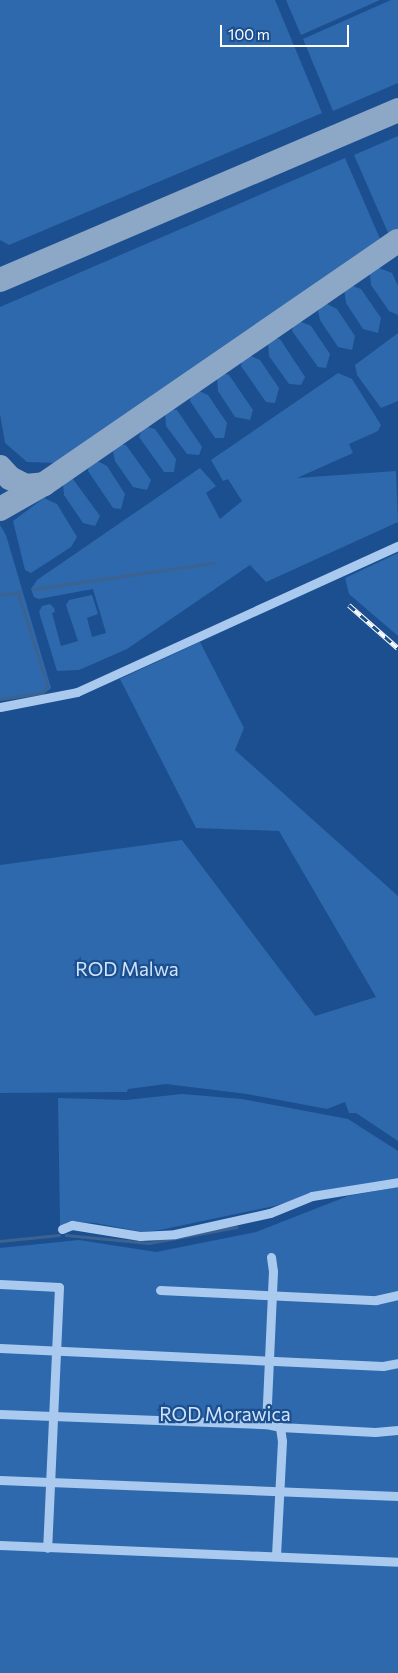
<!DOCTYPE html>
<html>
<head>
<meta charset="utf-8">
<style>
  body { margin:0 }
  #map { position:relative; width:398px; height:1673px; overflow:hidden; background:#1b4f8f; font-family:Commissioner,sans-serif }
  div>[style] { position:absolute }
  .green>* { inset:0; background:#2e69ad }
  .stream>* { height:2.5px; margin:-1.25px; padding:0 1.25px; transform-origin:1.25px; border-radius:1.25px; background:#3c6290 }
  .taxiway>* { height:24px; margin:-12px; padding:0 12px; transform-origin:12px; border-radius:12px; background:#8da7c7 }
  .minor>* { height:9px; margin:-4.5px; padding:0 4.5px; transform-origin:4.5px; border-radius:4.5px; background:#a9c9ee }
  .rail>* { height:4.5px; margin-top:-2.25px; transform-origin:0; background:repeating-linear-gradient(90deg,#1b4f8f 0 8px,#fff 0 16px); box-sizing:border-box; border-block:1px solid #fff }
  span { translate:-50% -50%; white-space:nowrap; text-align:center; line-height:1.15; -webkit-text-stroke:4.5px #1b4f8f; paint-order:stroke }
  .park-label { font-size:19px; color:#cfe3fa }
  .scale { position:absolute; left:220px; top:25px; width:129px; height:22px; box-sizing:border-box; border:2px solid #fff; border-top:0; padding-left:6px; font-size:15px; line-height:18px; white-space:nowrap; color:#fff; -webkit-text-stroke:4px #1b4f8f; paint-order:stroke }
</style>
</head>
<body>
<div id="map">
  <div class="green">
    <i style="clip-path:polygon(0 0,275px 0,322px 113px,9px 245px,0 240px)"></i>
    <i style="clip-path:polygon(286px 0,380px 0,301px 35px)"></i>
    <i style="clip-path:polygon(391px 0,398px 0,398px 83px,333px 111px,303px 39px)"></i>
    <i style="clip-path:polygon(398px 136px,398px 229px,389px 235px,354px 155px)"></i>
    <i style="clip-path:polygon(345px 158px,381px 241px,56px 463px,27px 462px,5px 443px,0 414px,0 307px)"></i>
    <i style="clip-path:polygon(379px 268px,392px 273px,398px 286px,398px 315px,389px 311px,371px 285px,370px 274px)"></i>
    <i style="clip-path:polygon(350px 285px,361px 289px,381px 318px,378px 333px,363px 329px,346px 303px,344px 289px)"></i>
    <i style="clip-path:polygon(325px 303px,337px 309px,355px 336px,352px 350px,338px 347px,320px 320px,318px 311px)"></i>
    <i style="clip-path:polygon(299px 321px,311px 326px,330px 354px,326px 368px,318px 367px,292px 331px,294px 324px)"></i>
    <i style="clip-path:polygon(398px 333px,398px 401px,381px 408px,357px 375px,355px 365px)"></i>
    <i style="clip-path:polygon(273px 338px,280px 339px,305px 377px,301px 385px,289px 384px,269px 356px,268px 342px)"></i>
    <i style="clip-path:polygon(248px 355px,260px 360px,279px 388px,275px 403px,266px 402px,241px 366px,242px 359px)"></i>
    <i style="clip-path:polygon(222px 373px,229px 375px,253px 410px,250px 420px,235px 417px,218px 391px,217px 377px)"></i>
    <i style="clip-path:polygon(338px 373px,352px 379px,381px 425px,378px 431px,349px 444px,353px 453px,297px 478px,396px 471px,398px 522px,266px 582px,250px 565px,127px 649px,79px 670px,57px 671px,39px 612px,42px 606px,50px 604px,54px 608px,55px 612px,52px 613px,61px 646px,78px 641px,66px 605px,69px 600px,92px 595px,98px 614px,87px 618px,92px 637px,106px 633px,93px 589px,39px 599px,34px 597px,31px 589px,37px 580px,200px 468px,216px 486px,206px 493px,220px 519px,242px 501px,228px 479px,223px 481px,211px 460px)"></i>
    <i style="clip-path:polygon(197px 390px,208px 395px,227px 423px,224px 438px,215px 438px,190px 401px,191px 394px)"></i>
    <i style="clip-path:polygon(170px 409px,177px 410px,202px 447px,199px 455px,187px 454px,166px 426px,165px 412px)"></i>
    <i style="clip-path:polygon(144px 426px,155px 429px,176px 459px,174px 472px,164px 472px,139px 437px)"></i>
    <i style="clip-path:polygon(118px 444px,126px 445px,151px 480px,147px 490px,133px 487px,115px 461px,113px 452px)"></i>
    <i style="clip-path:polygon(95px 460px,107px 466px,125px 494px,121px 509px,113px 508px,88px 471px,89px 465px)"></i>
    <i style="clip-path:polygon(68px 478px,73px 479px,100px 516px,95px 526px,83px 523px,64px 495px,63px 484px)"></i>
    <i style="clip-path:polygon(44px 498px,57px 504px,77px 537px,71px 547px,31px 573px,25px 570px,13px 521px)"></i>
    <i style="clip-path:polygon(0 525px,6px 535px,51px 688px,44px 694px,0 700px)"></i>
    <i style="clip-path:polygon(398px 553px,398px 636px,349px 594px,345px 578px)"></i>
    <i style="clip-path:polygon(200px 642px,244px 728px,235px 750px,398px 896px,398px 1141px,356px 1113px,349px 1113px,345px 1102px,327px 1109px,247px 1094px,166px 1084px,128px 1089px,127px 1092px,0 1093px,0 865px,182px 840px,315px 1016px,376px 997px,279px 831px,196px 828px,120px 679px)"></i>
    <i style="clip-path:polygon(182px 1094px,242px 1099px,348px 1119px,398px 1151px,398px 1179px,312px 1195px,274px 1206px,160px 1230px,143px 1232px,95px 1223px,70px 1222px,60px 1226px,58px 1098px,126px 1100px)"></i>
    <i style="clip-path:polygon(398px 1187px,398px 1673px,0 1673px,0 1248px,79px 1240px,156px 1252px,256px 1232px,348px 1196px)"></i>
  </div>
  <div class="stream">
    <i style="left:34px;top:589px;width:181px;rotate:-8.3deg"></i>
    <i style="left:18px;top:592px;width:89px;rotate:72.4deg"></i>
    <i style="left:0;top:595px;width:20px;rotate:-9deg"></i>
    <i style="left:0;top:699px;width:41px;rotate:-8.3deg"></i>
    <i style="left:41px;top:693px;width:9px;rotate:-49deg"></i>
    <i style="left:47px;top:686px;width:4px;rotate:-104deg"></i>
    <i style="left:66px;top:1235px;width:83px;rotate:5.5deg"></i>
    <i style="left:149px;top:1243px;width:89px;rotate:-10.3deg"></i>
    <i style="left:0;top:1241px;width:59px;rotate:-5.8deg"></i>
  </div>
  <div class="taxiway">
    <i style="left:0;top:280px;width:433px;rotate:-23.1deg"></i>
    <i style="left:0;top:467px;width:15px;rotate:48deg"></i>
    <i style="left:10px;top:478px;width:18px;rotate:27deg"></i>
    <i style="left:26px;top:486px;width:18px;rotate:-6deg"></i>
    <i style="left:0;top:509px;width:51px;rotate:-29.6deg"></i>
    <i style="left:44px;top:484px;width:429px;rotate:-34.5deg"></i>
  </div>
  <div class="minor">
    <i style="left:0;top:707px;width:78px;rotate:-11deg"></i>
    <i style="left:77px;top:692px;width:353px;rotate:-24.5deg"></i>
    <i style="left:62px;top:1229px;width:11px;rotate:-22deg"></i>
    <i style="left:72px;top:1225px;width:69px;rotate:9.2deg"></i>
    <i style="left:140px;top:1236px;width:35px;rotate:-3deg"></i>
    <i style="left:175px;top:1234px;width:97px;rotate:-12.5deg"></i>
    <i style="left:270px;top:1213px;width:45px;rotate:-22deg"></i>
    <i style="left:312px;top:1196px;width:87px;rotate:-9.2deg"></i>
    <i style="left:271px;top:1257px;width:14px;rotate:82deg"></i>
    <i style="left:273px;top:1271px;width:153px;rotate:92.6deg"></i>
    <i style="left:266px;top:1424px;width:14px;rotate:12deg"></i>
    <i style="left:280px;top:1427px;width:14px;rotate:82deg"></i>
    <i style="left:282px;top:1441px;width:115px;rotate:93deg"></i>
    <i style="left:0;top:1284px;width:59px;rotate:2.9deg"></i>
    <i style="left:59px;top:1287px;width:261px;rotate:92.6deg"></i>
    <i style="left:160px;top:1290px;width:216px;rotate:2.7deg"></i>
    <i style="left:376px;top:1300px;width:23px;rotate:-13deg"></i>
    <i style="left:0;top:1348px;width:383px;rotate:2.7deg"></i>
    <i style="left:383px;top:1366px;width:15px;rotate:-11deg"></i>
    <i style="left:0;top:1414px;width:266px;rotate:2.2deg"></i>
    <i style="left:280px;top:1427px;width:95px;rotate:3deg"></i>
    <i style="left:375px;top:1432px;width:23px;rotate:-5deg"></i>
    <i style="left:0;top:1480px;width:398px;rotate:2.3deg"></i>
    <i style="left:0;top:1545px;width:398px;rotate:2.4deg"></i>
  </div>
  <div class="rail">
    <i style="left:349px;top:605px;width:65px;rotate:41.3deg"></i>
  </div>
  <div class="park-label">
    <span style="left:127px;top:969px">ROD Malwa</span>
    <span style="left:225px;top:1414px">ROD Morawica</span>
  </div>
  <div class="scale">100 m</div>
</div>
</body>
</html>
